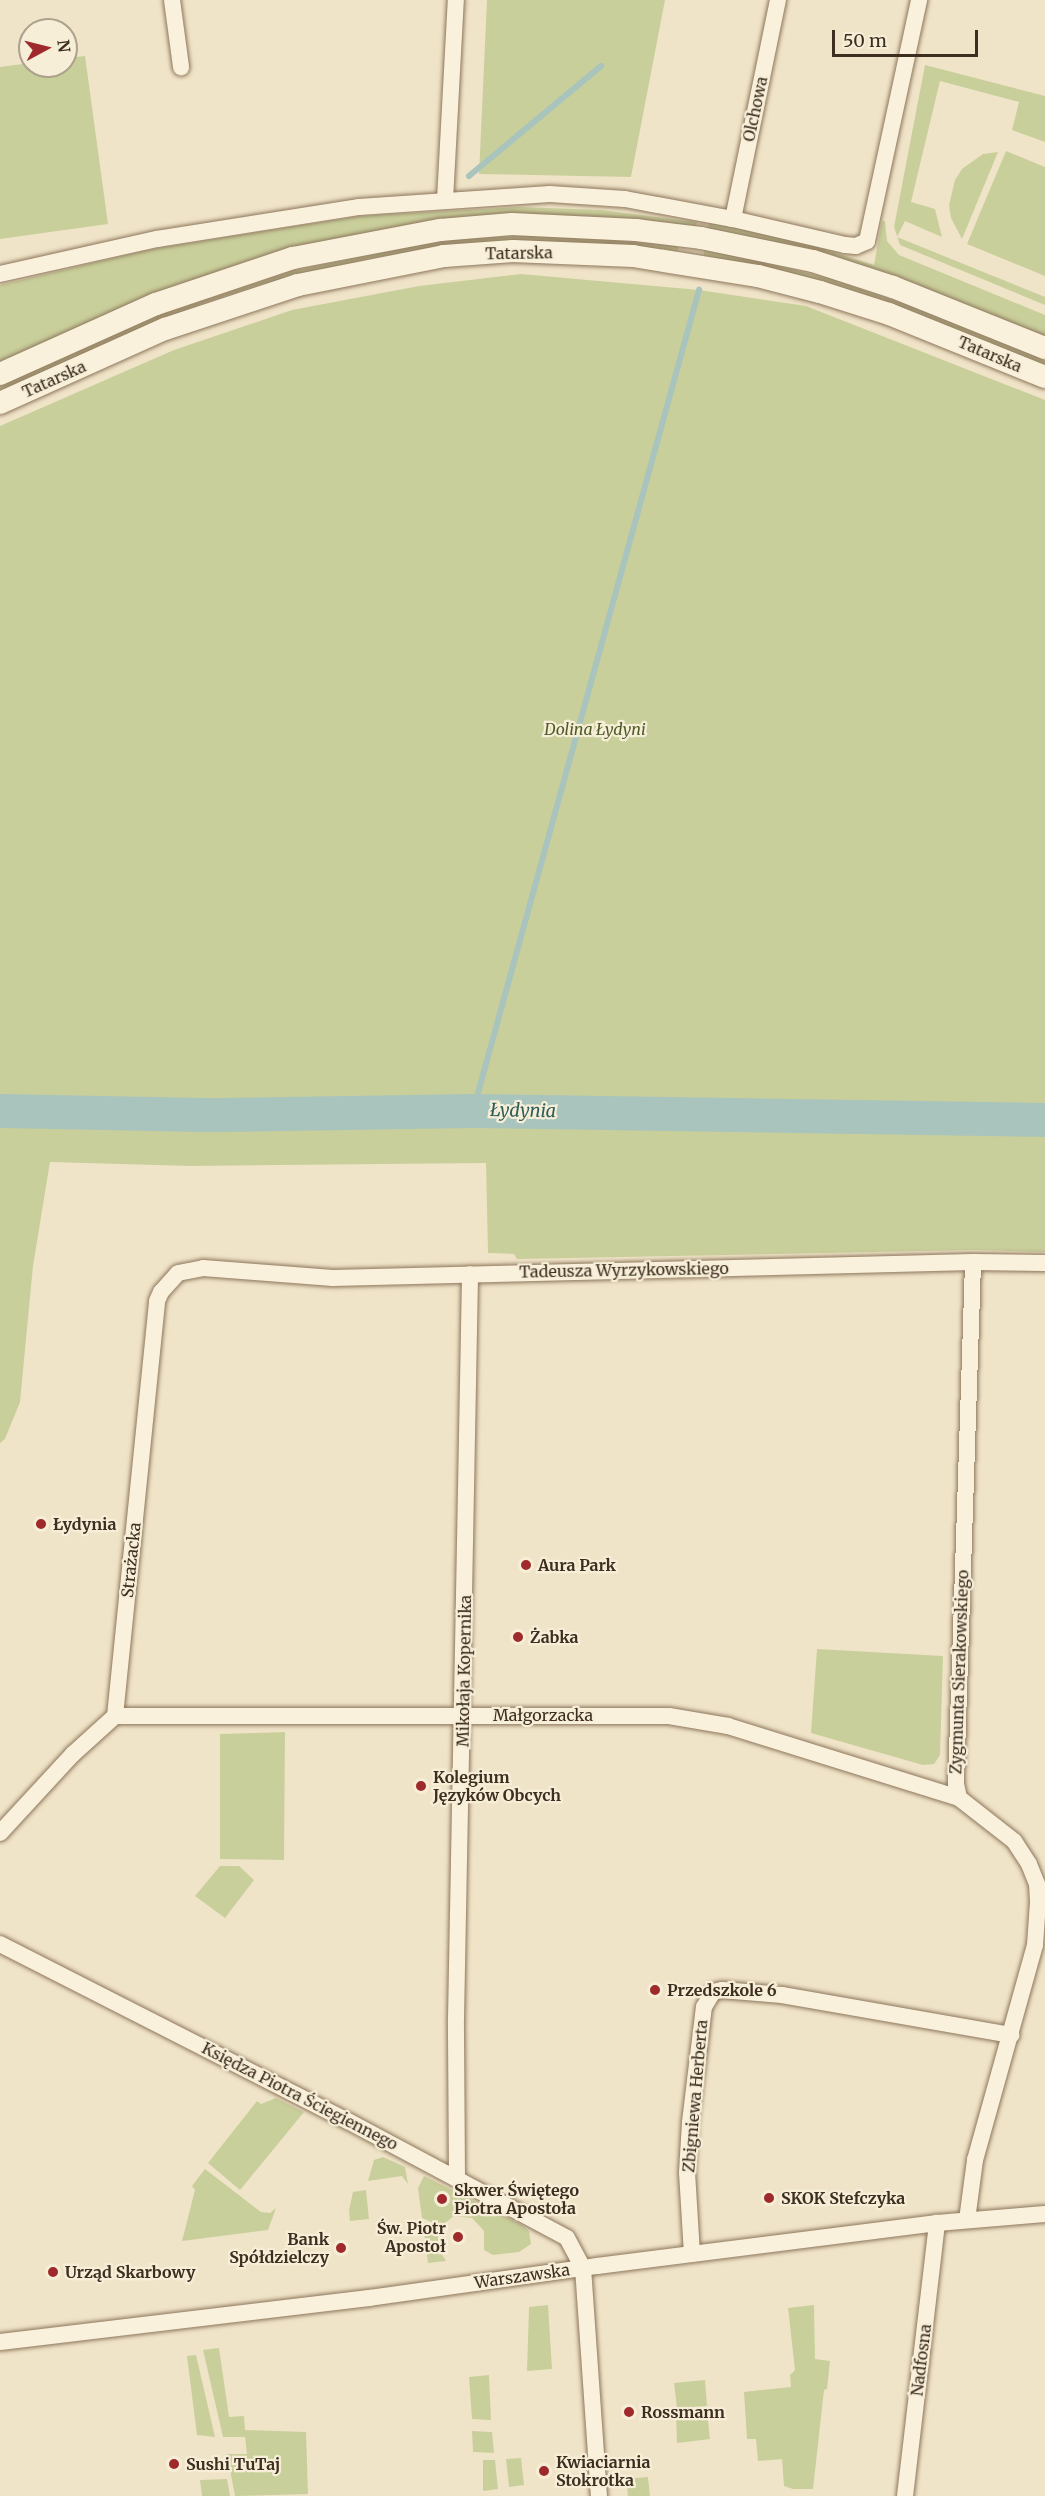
<!DOCTYPE html>
<html>
<head>
<meta charset="utf-8">
<style>
  body { margin:0 }
  #map { position:relative; width:1045px; height:2496px; overflow:hidden; background:#f0e4c8; font-family:Merriweather,serif }
  div>[style] { position:absolute }
  .green>* { inset:0; background:#c9cf9b }
  .stream>* { height:6px; margin:-3px; padding:0 3px; transform-origin:3px; border-radius:3px; background:#a9c4bc }
  .river>* { height:34px; margin:-17px; padding:0 17px; transform-origin:17px; border-radius:17px; background:#a9c4bc }
  .roads { filter:drop-shadow(0 0 2px #8d765c) drop-shadow(0 0 2px #8d765c) }
  .street>* { height:16px; margin:-8px; padding:0 8px; transform-origin:8px; border-radius:8px; background:#faf1dc }
  .secondary>* { height:22px; margin:-11px; padding:0 11px; transform-origin:11px; border-radius:11px; background:#faf1dc }
  .dots>* { width:16px; height:16px; translate:-50% -50%; box-sizing:border-box; border:3px solid #f7eed8; border-radius:50% }
  span { translate:-50% -50%; white-space:nowrap; text-align:center; line-height:1.15; -webkit-text-stroke:4.5px #f7eed8; paint-order:stroke }
  .street-label { font-size:16px; color:#3d2e20 }
  .park-label { font-size:16px; color:#4d5a26; font-style:italic }
  .poi-label { font-size:16px; color:#3d2e20; font-weight:700 }
  .left { translate:0 -50%; text-align:left }
  .right { translate:-100% -50%; text-align:right }
  .water-label { font-size:18px; color:#2f5d5a; font-style:italic }
  .north { position:absolute; left:18px; top:18px; width:60px; height:60px; box-sizing:border-box; background:#f7eed8; border:2px solid #ada18e; border-radius:50%; rotate:83deg; font-size:16px; font-weight:700; line-height:24px; text-align:center; color:#3d2e20 }
  .north::after { content:''; display:block; margin:auto; width:21px; height:27px; background:#9e2a2b; clip-path:polygon(50% 0,100% 100%,50% 72%,0 100%) }
  .scale { position:absolute; left:832px; top:30px; width:146px; height:27px; box-sizing:border-box; border:3px solid #3d2e20; border-top:0; padding-left:8px; font-size:18px; line-height:21px; white-space:nowrap; color:#3d2e20; -webkit-text-stroke:4px #f7eed8; paint-order:stroke }
</style>
</head>
<body>
<div id="map">
  <div class="green">
    <i style="clip-path:polygon(487px 0,665px 0,631px 177px,479px 174px)"></i>
    <i style="clip-path:polygon(85px 56px,108px 224px,0 239px,0 67px,30px 63px,30px 66px,66px 66px,66px 58px)"></i>
    <i style="clip-path:polygon(925px 65px,1045px 96px,1045px 142px,1012px 130px,1019px 102px,940px 81px,911px 202px,935px 209px,942px 237px,905px 221px,897px 237px,1045px 297px,1045px 305px,900px 245px,894px 227px)"></i>
    <i style="clip-path:polygon(1006px 151px,1045px 167px,1045px 276px,967px 244px)"></i>
    <i style="clip-path:polygon(998px 152px,962px 239px,951px 218px,949px 205px,955px 180px,962px 169px,983px 154px)"></i>
    <i style="clip-path:polygon(519px 207px,601px 210px,697px 222px,696px 227px,603px 217px,525px 215px,424px 223px,365px 233px,250px 260px,159px 292px,0 362px,0 285px,152px 249px,360px 216px)"></i>
    <i style="clip-path:polygon(882px 221px,885px 221px,887px 241px,899px 255px,1045px 315px,1045px 337px,708px 229px,709px 223px,785px 237px,874px 265px)"></i>
    <i style="clip-path:polygon(548px 235px,678px 246px,678px 251px,612px 244px,525px 241px,445px 247px,378px 257px,263px 284px,209px 301px,142px 327px,0 392px,0 385px,142px 321px,291px 271px,414px 246px,471px 238px)"></i>
    <i style="clip-path:polygon(704px 249px,829px 278px,951px 320px,1045px 359px,1045px 365px,873px 297px,771px 268px,704px 256px)"></i>
    <i style="clip-path:polygon(521px 274px,699px 290px,806px 306px,1045px 400px,1045px 1252px,974px 1250px,517px 1259px,514px 1254px,488px 1253px,486px 1163px,192px 1166px,50px 1162px,33px 1266px,20px 1402px,5px 1439px,0 1443px,0 426px,174px 350px,292px 310px,419px 286px)"></i>
    <i style="clip-path:polygon(817px 1649px,943px 1656px,940px 1755px,934px 1764px,923px 1765px,811px 1733px)"></i>
    <i style="clip-path:polygon(285px 1732px,284px 1860px,220px 1859px,220px 1734px)"></i>
    <i style="clip-path:polygon(220px 1866px,239px 1866px,254px 1880px,225px 1918px,195px 1896px)"></i>
    <i style="clip-path:polygon(276px 2098px,304px 2112px,240px 2190px,208px 2163px,257px 2101px,261px 2104px)"></i>
    <i style="clip-path:polygon(383px 2157px,405px 2167px,408px 2184px,402px 2176px,368px 2181px,374px 2160px)"></i>
    <i style="clip-path:polygon(205px 2169px,261px 2212px,270px 2213px,276px 2208px,268px 2230px,182px 2241px,195px 2190px,192px 2186px)"></i>
    <i style="clip-path:polygon(424px 2176px,522px 2225px,529px 2231px,531px 2244px,519px 2252px,493px 2255px,484px 2250px,484px 2231px,472px 2218px,454px 2216px,441px 2226px,422px 2218px,418px 2188px)"></i>
    <i style="clip-path:polygon(366px 2190px,369px 2219px,350px 2221px,349px 2210px,353px 2192px)"></i>
    <i style="clip-path:polygon(423px 2225px,438px 2232px,438px 2248px,446px 2261px,428px 2263px)"></i>
    <i style="clip-path:polygon(548px 2305px,552px 2369px,527px 2371px,529px 2307px)"></i>
    <i style="clip-path:polygon(814px 2305px,815px 2359px,830px 2361px,827px 2389px,824px 2390px,813px 2489px,793px 2489px,784px 2486px,782px 2459px,758px 2461px,756px 2439px,747px 2439px,744px 2392px,791px 2387px,790px 2375px,795px 2370px,788px 2308px)"></i>
    <i style="clip-path:polygon(219px 2348px,229px 2417px,244px 2416px,245px 2430px,306px 2432px,308px 2494px,235px 2496px,227px 2454px,247px 2454px,245px 2437px,223px 2437px,203px 2350px)"></i>
    <i style="clip-path:polygon(196px 2355px,215px 2437px,197px 2435px,187px 2356px)"></i>
    <i style="clip-path:polygon(489px 2375px,491px 2420px,472px 2419px,469px 2377px)"></i>
    <i style="clip-path:polygon(705px 2380px,707px 2406px,677px 2408px,674px 2383px)"></i>
    <i style="clip-path:polygon(707px 2411px,710px 2439px,677px 2443px,676px 2413px)"></i>
    <i style="clip-path:polygon(472px 2431px,492px 2432px,494px 2453px,473px 2452px)"></i>
    <i style="clip-path:polygon(521px 2458px,524px 2485px,509px 2487px,506px 2459px)"></i>
    <i style="clip-path:polygon(483px 2460px,495px 2460px,498px 2489px,483px 2491px)"></i>
    <i style="clip-path:polygon(648px 2477px,650px 2496px,628px 2496px,626px 2479px)"></i>
    <i style="clip-path:polygon(227px 2479px,230px 2496px,202px 2496px,200px 2480px)"></i>
  </div>
  <div class="stream">
    <i style="left:469px;top:176px;width:172px;rotate:-39.8deg"></i>
    <i style="left:473px;top:1111px;width:852px;rotate:-74.61deg"></i>
  </div>
  <div class="river">
    <i style="left:0;top:1111px;width:217px;rotate:1.1deg"></i>
    <i style="left:217px;top:1115px;width:256px;rotate:-0.9deg"></i>
    <i style="left:473px;top:1111px;width:572px;rotate:0.9deg"></i>
  </div>
  <div class="roads">
    <div class="street">
      <i style="left:172px;top:0;width:68px;rotate:82.3deg"></i>
      <i style="left:445px;top:200px;width:200px;rotate:-86.9deg"></i>
      <i style="left:733px;top:219px;width:224px;rotate:-78.4deg"></i>
      <i style="left:0;top:274px;width:161px;rotate:-12.6deg"></i>
      <i style="left:157px;top:239px;width:205px;rotate:-9deg"></i>
      <i style="left:359px;top:207px;width:191px;rotate:-3.9deg"></i>
      <i style="left:550px;top:194px;width:75px;rotate:3.8deg"></i>
      <i style="left:625px;top:199px;width:110px;rotate:10.5deg"></i>
      <i style="left:733px;top:219px;width:115px;rotate:13.1deg"></i>
      <i style="left:845px;top:245px;width:11px;rotate:5deg"></i>
      <i style="left:856px;top:246px;width:12px;rotate:-24deg"></i>
      <i style="left:867px;top:241px;width:247px;rotate:-77.8deg"></i>
      <i style="left:115px;top:1716px;width:554px"></i>
      <i style="left:669px;top:1716px;width:60px;rotate:9.6deg"></i>
      <i style="left:728px;top:1726px;width:242px;rotate:17.3deg"></i>
      <i style="left:0;top:1833px;width:108px;rotate:-47.3deg"></i>
      <i style="left:73px;top:1754px;width:57px;rotate:-42.1deg"></i>
      <i style="left:115px;top:1716px;width:417px;rotate:-84.2deg"></i>
      <i style="left:157px;top:1301px;width:10px;rotate:-66deg"></i>
      <i style="left:161px;top:1292px;width:25px;rotate:-48deg"></i>
      <i style="left:178px;top:1273px;width:25px;rotate:-11deg"></i>
      <i style="left:203px;top:1268px;width:130px;rotate:4.4deg"></i>
      <i style="left:333px;top:1278px;width:640px;rotate:-1.43deg"></i>
      <i style="left:973px;top:1262px;width:72px;rotate:0.8deg"></i>
      <i style="left:0;top:1944px;width:390px;rotate:27deg"></i>
      <i style="left:348px;top:2121px;width:248px;rotate:28.1deg"></i>
      <i style="left:567px;top:2238px;width:34px;rotate:62deg"></i>
      <i style="left:583px;top:2268px;width:229px;rotate:86deg"></i>
      <i style="left:457px;top:2177px;width:158px;rotate:-90.4deg"></i>
      <i style="left:456px;top:2019px;width:745px;rotate:-88.92deg"></i>
      <i style="left:967px;top:2220px;width:61px;rotate:-82.4deg"></i>
      <i style="left:975px;top:2160px;width:223px;rotate:-74.4deg"></i>
      <i style="left:1035px;top:1945px;width:43px;rotate:-86deg"></i>
      <i style="left:1038px;top:1902px;width:18px;rotate:-93deg"></i>
      <i style="left:1037px;top:1884px;width:22px;rotate:-112deg"></i>
      <i style="left:1029px;top:1864px;width:27px;rotate:-123deg"></i>
      <i style="left:1014px;top:1841px;width:70px;rotate:-142deg"></i>
      <i style="left:959px;top:1798px;width:14px;rotate:-102deg"></i>
      <i style="left:956px;top:1784px;width:522px;rotate:-88.13deg"></i>
      <i style="left:692px;top:2254px;width:81px;rotate:-93.5deg"></i>
      <i style="left:687px;top:2173px;width:51px;rotate:-86.6deg"></i>
      <i style="left:690px;top:2122px;width:116px;rotate:-83.1deg"></i>
      <i style="left:704px;top:2007px;width:17px;rotate:-59deg"></i>
      <i style="left:713px;top:1992px;width:9px;rotate:-13deg"></i>
      <i style="left:722px;top:1990px;width:60px;rotate:4.8deg"></i>
      <i style="left:782px;top:1995px;width:233px;rotate:9.9deg"></i>
      <i style="left:0;top:2342px;width:372px;rotate:-6.8deg"></i>
      <i style="left:369px;top:2298px;width:230px;rotate:-8deg"></i>
      <i style="left:597px;top:2266px;width:343px;rotate:-7.2deg"></i>
      <i style="left:937px;top:2223px;width:108px;rotate:-4.8deg"></i>
      <i style="left:905px;top:2496px;width:275px;rotate:-83.3deg"></i>
    </div>
    <div class="secondary">
      <i style="left:0;top:374px;width:171px;rotate:-24.2deg"></i>
      <i style="left:156px;top:304px;width:145px;rotate:-18.6deg"></i>
      <i style="left:293px;top:258px;width:150px;rotate:-10.8deg"></i>
      <i style="left:440px;top:230px;width:72px;rotate:-4.8deg"></i>
      <i style="left:512px;top:224px;width:124px;rotate:2.8deg"></i>
      <i style="left:636px;top:230px;width:65px;rotate:7deg"></i>
      <i style="left:701px;top:238px;width:114px;rotate:11.6deg"></i>
      <i style="left:813px;top:261px;width:84px;rotate:18deg"></i>
      <i style="left:893px;top:287px;width:164px;rotate:21.9deg"></i>
      <i style="left:0;top:403px;width:181px;rotate:-24.2deg"></i>
      <i style="left:165px;top:329px;width:140px;rotate:-18.3deg"></i>
      <i style="left:298px;top:285px;width:149px;rotate:-11.2deg"></i>
      <i style="left:444px;top:256px;width:69px;rotate:-4.1deg"></i>
      <i style="left:513px;top:251px;width:120px;rotate:2.4deg"></i>
      <i style="left:633px;top:256px;width:127px;rotate:9.1deg"></i>
      <i style="left:758px;top:276px;width:64px;rotate:14.5deg"></i>
      <i style="left:820px;top:292px;width:72px;rotate:17.7deg"></i>
      <i style="left:889px;top:314px;width:168px;rotate:22deg"></i>
    </div>
  </div>
  <div class="dots">
    <i style="left:41px;top:1524px;background:#9e2a2b"></i>
    <i style="left:526px;top:1565px;background:#9e2a2b"></i>
    <i style="left:518px;top:1637px;background:#9e2a2b"></i>
    <i style="left:421px;top:1786px;background:#9e2a2b"></i>
    <i style="left:655px;top:1990px;background:#9e2a2b"></i>
    <i style="left:769px;top:2198px;background:#9e2a2b"></i>
    <i style="left:442px;top:2199px;background:#9e2a2b"></i>
    <i style="left:458px;top:2237px;background:#9e2a2b"></i>
    <i style="left:341px;top:2248px;background:#9e2a2b"></i>
    <i style="left:53px;top:2272px;background:#9e2a2b"></i>
    <i style="left:629px;top:2412px;background:#9e2a2b"></i>
    <i style="left:174px;top:2464px;background:#9e2a2b"></i>
    <i style="left:544px;top:2471px;background:#9e2a2b"></i>
  </div>
  <div class="street-label">
    <span style="left:755px;top:109px;rotate:-78deg">Olchowa</span>
    <span style="left:519px;top:253px;rotate:-1deg">Tatarska</span>
    <span style="left:990px;top:354px;rotate:23deg">Tatarska</span>
    <span style="left:54px;top:379px;rotate:-24deg">Tatarska</span>
    <span style="left:624px;top:1270px;rotate:-1deg">Tadeusza Wyrzykowskiego</span>
    <span style="left:131px;top:1560px;rotate:-84deg">Strażacka</span>
    <span style="left:464px;top:1671px;rotate:-89deg">Mikołaja Kopernika</span>
    <span style="left:959px;top:1672px;rotate:-88deg">Zygmunta Sierakowskiego</span>
    <span style="left:543px;top:1715px">Małgorzacka</span>
    <span style="left:300px;top:2096px;rotate:27deg">Księdza Piotra Ściegiennego</span>
    <span style="left:695px;top:2096px;rotate:-85deg">Zbigniewa Herberta</span>
    <span style="left:522px;top:2276px;rotate:-8deg">Warszawska</span>
    <span style="left:921px;top:2360px;rotate:-83deg">Nadfosna</span>
  </div>
  <div class="park-label">
    <span style="left:595px;top:729px">Dolina Łydyni</span>
  </div>
  <div class="poi-label">
    <span class="left" style="left:53px;top:1524px">Łydynia</span>
    <span class="left" style="left:538px;top:1565px">Aura Park</span>
    <span class="left" style="left:530px;top:1637px">Żabka</span>
    <span class="left" style="left:433px;top:1786px">Kolegium<br>Języków Obcych</span>
    <span class="left" style="left:667px;top:1990px">Przedszkole 6</span>
    <span class="left" style="left:454px;top:2199px">Skwer Świętego<br>Piotra Apostoła</span>
    <span class="left" style="left:781px;top:2198px">SKOK Stefczyka</span>
    <span class="right" style="left:446px;top:2237px">Św. Piotr<br>Apostoł</span>
    <span class="right" style="left:329px;top:2248px">Bank<br>Spółdzielczy</span>
    <span class="left" style="left:65px;top:2272px">Urząd Skarbowy</span>
    <span class="left" style="left:641px;top:2412px">Rossmann</span>
    <span class="left" style="left:556px;top:2471px">Kwiaciarnia<br>Stokrotka</span>
    <span class="left" style="left:186px;top:2464px">Sushi TuTaj</span>
  </div>
  <div class="water-label">
    <span style="left:523px;top:1111px;rotate:1deg">Łydynia</span>
  </div>
  <div class="north">N</div>
  <div class="scale">50 m</div>
</div>
</body>
</html>
